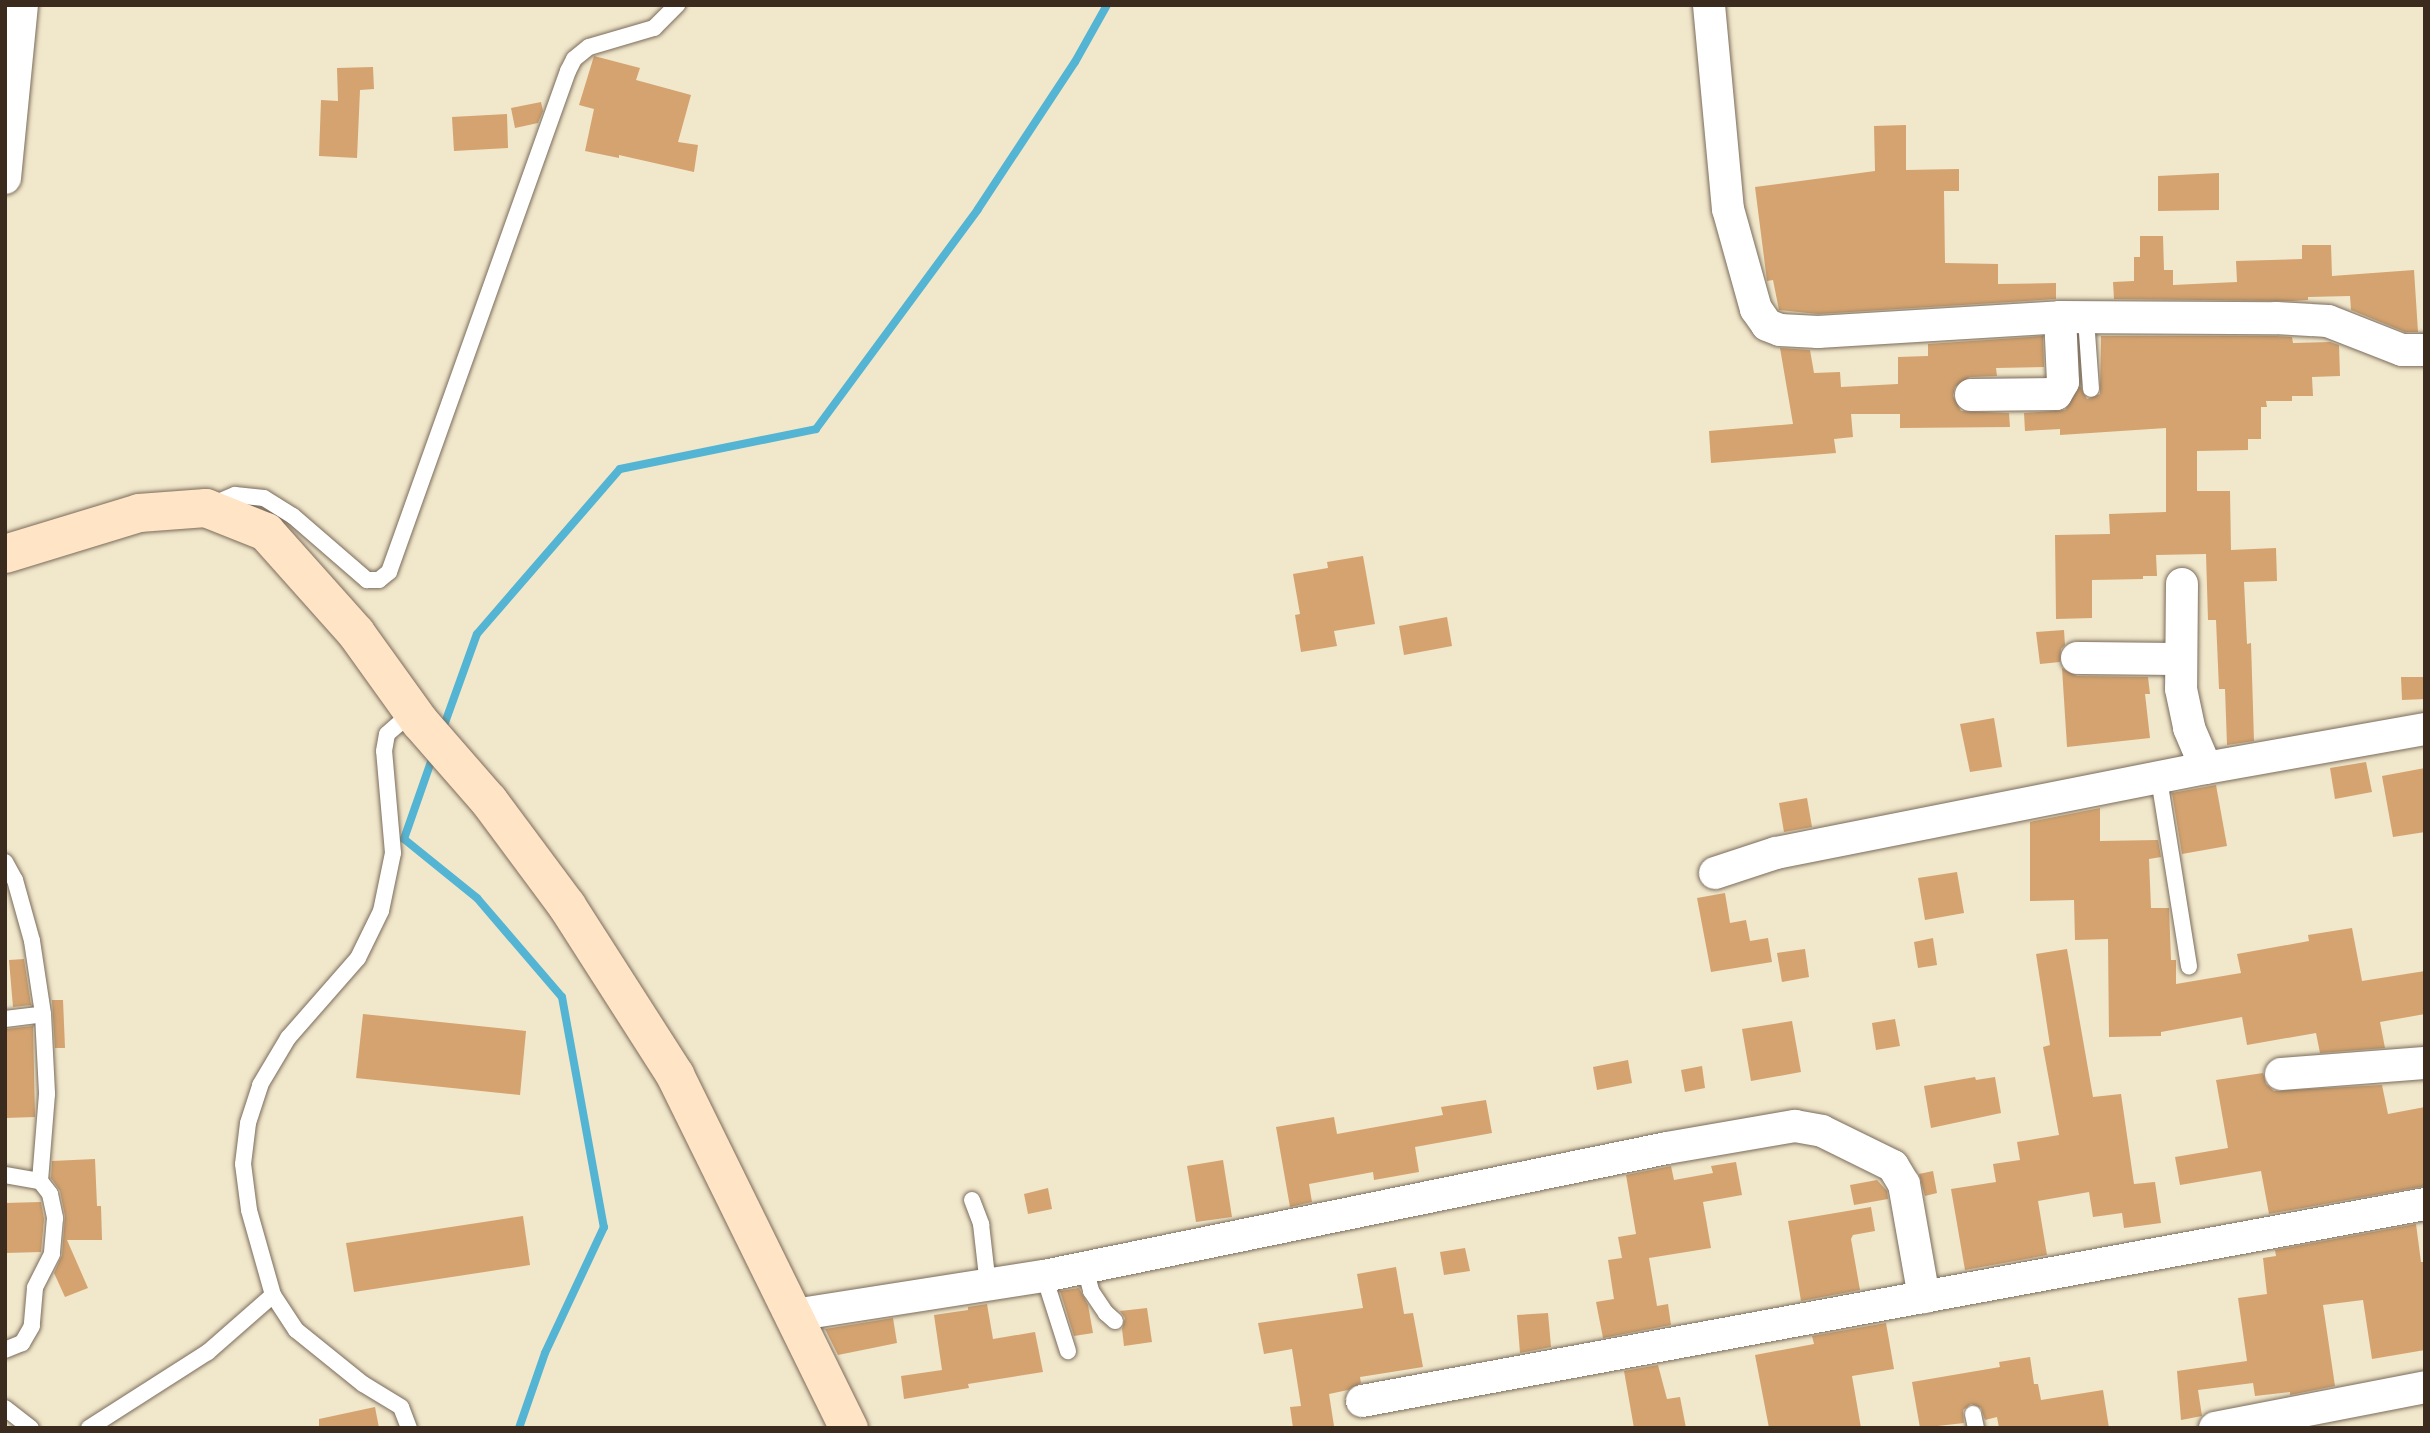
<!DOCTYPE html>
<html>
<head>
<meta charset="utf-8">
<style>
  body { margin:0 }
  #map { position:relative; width:2430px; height:1433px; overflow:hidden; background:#f1e7cb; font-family:Mali,sans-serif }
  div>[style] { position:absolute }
  .stream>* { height:8px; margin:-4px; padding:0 4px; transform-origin:4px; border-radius:4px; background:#54b4d3 }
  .building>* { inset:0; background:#d4a370 }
  .roads { filter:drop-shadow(0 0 2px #7b6c5b) drop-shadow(0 0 2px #7b6c5b) }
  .lane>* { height:16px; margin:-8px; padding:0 8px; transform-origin:8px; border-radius:8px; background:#fff }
  .street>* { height:32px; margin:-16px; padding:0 16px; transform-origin:16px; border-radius:16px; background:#fff }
  .secondary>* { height:38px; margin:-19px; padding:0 19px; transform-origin:19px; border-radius:19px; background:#ffe4c6 }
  span { translate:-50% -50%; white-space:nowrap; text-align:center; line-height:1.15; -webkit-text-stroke:7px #fcf5e5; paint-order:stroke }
  .frame { position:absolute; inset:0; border:7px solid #3b2a1e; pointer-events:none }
</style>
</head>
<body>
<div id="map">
  <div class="stream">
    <i style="left:442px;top:731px;width:103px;rotate:-70.2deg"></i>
    <i style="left:477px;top:634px;width:218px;rotate:-49.1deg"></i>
    <i style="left:620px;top:469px;width:200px;rotate:-11.5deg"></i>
    <i style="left:816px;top:429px;width:273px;rotate:-53.6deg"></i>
    <i style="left:978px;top:209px;width:176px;rotate:-56.6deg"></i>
    <i style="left:1075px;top:62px;width:65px;rotate:-60.7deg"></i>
    <i style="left:433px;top:756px;width:88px;rotate:109.3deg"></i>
    <i style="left:404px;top:839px;width:94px;rotate:38.9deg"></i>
    <i style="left:477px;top:898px;width:130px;rotate:49.4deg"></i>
    <i style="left:562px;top:997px;width:234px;rotate:79.7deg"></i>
    <i style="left:604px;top:1227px;width:139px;rotate:115.1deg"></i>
    <i style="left:545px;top:1353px;width:79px;rotate:109.1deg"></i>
  </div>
  <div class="building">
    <i style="clip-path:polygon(594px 56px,640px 68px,636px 80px,691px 95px,678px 142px,698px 145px,694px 172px,619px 155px,619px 158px,585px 151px,594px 109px,579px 105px)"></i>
    <i style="clip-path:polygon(373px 67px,374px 89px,360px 90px,357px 158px,319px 156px,321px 100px,338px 101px,337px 68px)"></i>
    <i style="clip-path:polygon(541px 102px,543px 111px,538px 123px,515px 128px,511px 108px)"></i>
    <i style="clip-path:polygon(507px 114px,508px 148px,454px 151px,452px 117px)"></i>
    <i style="clip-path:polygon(1906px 125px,1906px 170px,1959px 169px,1959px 191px,1944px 191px,1945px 263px,1998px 264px,1998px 284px,2056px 283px,2056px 299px,1818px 314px,1779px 310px,1773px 280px,1767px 281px,1755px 187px,1875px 171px,1874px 126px)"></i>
    <i style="clip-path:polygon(2219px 173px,2219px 210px,2158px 211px,2158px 176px)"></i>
    <i style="clip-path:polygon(2140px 236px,2163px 236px,2164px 270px,2173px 270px,2173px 285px,2237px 282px,2236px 261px,2302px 259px,2302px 245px,2331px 245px,2332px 276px,2414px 270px,2418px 332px,2405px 332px,2351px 310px,2350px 296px,2308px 297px,2308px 300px,2292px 301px,2114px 299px,2113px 282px,2134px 281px,2134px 257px,2140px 257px)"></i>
    <i style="clip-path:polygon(2043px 336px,2044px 367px,1996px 368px,1997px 376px,1970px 377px,1955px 387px,1953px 396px,1961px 411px,2009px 413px,2010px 427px,1900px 428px,1900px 414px,1851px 414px,1853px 437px,1834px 439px,1836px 453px,1711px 463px,1709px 431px,1793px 424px,1780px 348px,1810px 350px,1814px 373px,1840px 372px,1841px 387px,1898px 384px,1898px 357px,1928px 356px,1928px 344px)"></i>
    <i style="clip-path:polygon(2101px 336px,2275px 336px,2292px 337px,2293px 343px,2330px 342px,2339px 345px,2340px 376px,2312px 377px,2313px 396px,2292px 396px,2292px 401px,2266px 401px,2267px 407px,2261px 407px,2261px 439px,2248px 439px,2248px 450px,2197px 451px,2197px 491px,2230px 491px,2231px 550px,2276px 548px,2277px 581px,2244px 582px,2247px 644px,2251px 643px,2254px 741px,2227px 745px,2225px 689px,2219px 689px,2216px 620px,2208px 620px,2206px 554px,2156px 555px,2157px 576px,2143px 576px,2143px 579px,2092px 580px,2092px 618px,2056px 619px,2055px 535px,2110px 534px,2109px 514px,2166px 512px,2166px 428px,2060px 435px,2060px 429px,2025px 431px,2024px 413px,2065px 410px,2080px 386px,2087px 399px,2100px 394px)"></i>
    <i style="clip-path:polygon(1363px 556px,1375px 624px,1334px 631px,1337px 646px,1301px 652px,1295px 615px,1300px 614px,1293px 574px,1328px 568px,1327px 562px)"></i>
    <i style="clip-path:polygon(1447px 617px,1452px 646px,1404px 655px,1399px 626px)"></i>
    <i style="clip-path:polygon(2064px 630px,2065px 645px,2061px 649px,2060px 662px,2040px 664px,2036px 632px)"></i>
    <i style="clip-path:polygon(2062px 668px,2077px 676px,2148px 677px,2150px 694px,2145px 694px,2150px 738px,2067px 747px)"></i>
    <i style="clip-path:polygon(2401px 677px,2425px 677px,2425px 699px,2402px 700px)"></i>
    <i style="clip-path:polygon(1994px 718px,2002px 767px,1970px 772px,1960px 724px)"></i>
    <i style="clip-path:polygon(2366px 762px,2372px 792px,2335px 799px,2330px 768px)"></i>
    <i style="clip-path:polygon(2425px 768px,2425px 832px,2393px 837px,2382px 776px)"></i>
    <i style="clip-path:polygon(2216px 785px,2227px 846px,2182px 854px,2172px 793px)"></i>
    <i style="clip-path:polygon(1807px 798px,1812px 827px,1784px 832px,1779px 803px)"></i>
    <i style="clip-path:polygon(2100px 808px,2100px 841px,2158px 840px,2161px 857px,2149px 859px,2151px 908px,2169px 908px,2171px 960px,2176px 960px,2176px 984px,2241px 973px,2237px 954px,2309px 941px,2308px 935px,2352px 928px,2362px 981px,2425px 971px,2425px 1014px,2380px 1022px,2385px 1048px,2320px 1053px,2316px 1033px,2247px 1045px,2242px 1017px,2161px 1032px,2161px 1036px,2109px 1037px,2108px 939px,2075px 940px,2074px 900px,2030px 901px,2030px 822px)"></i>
    <i style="clip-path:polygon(1957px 872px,1964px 913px,1925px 920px,1918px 878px)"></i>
    <i style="clip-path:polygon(1725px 893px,1730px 923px,1746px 920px,1750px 941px,1768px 938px,1772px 962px,1711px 972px,1697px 898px)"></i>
    <i style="clip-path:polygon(1933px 938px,1937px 965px,1918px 968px,1914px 942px)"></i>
    <i style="clip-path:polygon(1805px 949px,1809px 977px,1782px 982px,1777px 953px)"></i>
    <i style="clip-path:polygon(2067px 949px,2093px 1097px,2121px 1094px,2134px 1184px,2155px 1182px,2161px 1223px,2124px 1228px,2122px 1213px,2093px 1217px,2089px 1192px,2038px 1201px,2047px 1255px,1965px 1270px,1951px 1189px,1996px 1182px,1993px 1164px,2020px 1160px,2017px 1142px,2059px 1135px,2043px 1047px,2050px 1045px,2036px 954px)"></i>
    <i style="clip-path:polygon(24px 959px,31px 1005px,13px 1007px,9px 960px)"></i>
    <i style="clip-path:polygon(52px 1000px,63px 1000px,65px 1048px,55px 1048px)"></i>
    <i style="clip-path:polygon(363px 1014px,526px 1031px,520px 1095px,356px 1078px)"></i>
    <i style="clip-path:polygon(1895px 1019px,1900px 1046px,1876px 1050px,1872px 1023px)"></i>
    <i style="clip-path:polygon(1792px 1021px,1801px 1072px,1751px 1081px,1742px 1029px)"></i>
    <i style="clip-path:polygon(33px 1026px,35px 1117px,5px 1118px,6px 1029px)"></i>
    <i style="clip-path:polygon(1628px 1060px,1632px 1083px,1597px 1090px,1593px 1067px)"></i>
    <i style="clip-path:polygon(1702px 1066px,1705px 1088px,1685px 1092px,1681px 1070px)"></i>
    <i style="clip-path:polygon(2263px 1073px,2266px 1084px,2274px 1091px,2382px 1085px,2388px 1114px,2425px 1107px,2425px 1186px,2269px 1214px,2261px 1171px,2180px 1185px,2175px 1157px,2228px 1148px,2216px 1080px)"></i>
    <i style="clip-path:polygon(1975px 1077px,1976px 1080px,1995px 1077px,2001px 1113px,1931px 1128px,1924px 1086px)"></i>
    <i style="clip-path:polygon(1486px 1100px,1492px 1133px,1415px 1147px,1419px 1172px,1374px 1180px,1373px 1172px,1309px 1184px,1312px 1202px,1290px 1207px,1276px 1127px,1334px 1117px,1337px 1134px,1443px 1115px,1441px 1107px)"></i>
    <i style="clip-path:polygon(95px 1159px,97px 1206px,101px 1206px,102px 1240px,67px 1240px,88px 1288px,65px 1297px,54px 1273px,62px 1255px,65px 1216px,60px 1191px,51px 1178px,52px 1161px)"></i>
    <i style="clip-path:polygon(1223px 1160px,1232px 1217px,1196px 1222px,1187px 1166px)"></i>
    <i style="clip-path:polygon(1736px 1162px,1742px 1195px,1703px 1202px,1711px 1248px,1649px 1258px,1657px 1306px,1668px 1304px,1671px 1325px,1603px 1338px,1596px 1302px,1614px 1299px,1608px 1260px,1622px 1258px,1618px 1237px,1636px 1234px,1626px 1175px,1671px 1166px,1674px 1180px,1713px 1173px,1711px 1166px)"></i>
    <i style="clip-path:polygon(1933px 1171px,1937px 1193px,1925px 1196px,1919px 1174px)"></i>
    <i style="clip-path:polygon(1877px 1180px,1887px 1191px,1888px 1199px,1854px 1205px,1850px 1185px)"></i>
    <i style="clip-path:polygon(1048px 1188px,1052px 1209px,1028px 1214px,1024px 1194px)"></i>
    <i style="clip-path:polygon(41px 1202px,44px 1219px,41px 1252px,5px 1253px,5px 1203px)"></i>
    <i style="clip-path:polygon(1871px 1207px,1875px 1231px,1853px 1235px,1851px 1239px,1860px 1290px,1801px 1301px,1788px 1221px)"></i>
    <i style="clip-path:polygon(523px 1216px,530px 1265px,354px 1292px,346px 1243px)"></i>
    <i style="clip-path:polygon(2416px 1224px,2421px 1262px,2425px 1262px,2425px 1350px,2372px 1359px,2363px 1300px,2323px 1305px,2335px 1386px,2290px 1395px,2290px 1392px,2255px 1396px,2253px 1383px,2198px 1390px,2202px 1416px,2181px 1420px,2177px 1371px,2247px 1361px,2238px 1298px,2267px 1294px,2263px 1258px,2276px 1256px,2275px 1250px)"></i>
    <i style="clip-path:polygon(1465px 1248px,1470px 1271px,1444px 1275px,1440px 1252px)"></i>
    <i style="clip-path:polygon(1396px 1267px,1404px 1314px,1413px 1313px,1423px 1367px,1360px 1377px,1361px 1383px,1348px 1390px,1329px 1394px,1334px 1426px,1293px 1428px,1290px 1407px,1301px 1406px,1292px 1349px,1264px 1354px,1258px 1323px,1363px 1308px,1357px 1274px)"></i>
    <i style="clip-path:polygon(1079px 1288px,1088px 1305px,1093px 1333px,1074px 1336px,1060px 1291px)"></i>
    <i style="clip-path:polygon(987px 1304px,993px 1339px,1035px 1332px,1043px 1372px,968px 1384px,969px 1388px,904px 1399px,901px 1376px,942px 1370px,934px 1315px,968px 1310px,968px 1307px)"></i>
    <i style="clip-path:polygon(1147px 1308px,1152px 1342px,1124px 1346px,1122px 1329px,1125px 1318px,1120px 1311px)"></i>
    <i style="clip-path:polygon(1548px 1313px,1551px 1347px,1520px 1353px,1517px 1315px)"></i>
    <i style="clip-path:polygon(893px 1318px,897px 1343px,838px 1355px,825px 1329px)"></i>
    <i style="clip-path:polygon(1886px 1323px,1894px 1369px,1852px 1376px,1861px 1428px,1769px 1428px,1755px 1355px,1814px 1344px,1812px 1336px)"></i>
    <i style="clip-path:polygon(2030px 1357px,2034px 1384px,2038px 1384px,2041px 1400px,2103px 1390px,2109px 1428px,1999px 1428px,1997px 1417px,1985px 1420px,1981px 1408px,1971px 1404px,1963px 1410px,1964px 1423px,1920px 1428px,1912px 1382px,2000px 1367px,1999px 1362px)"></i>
    <i style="clip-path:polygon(1658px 1365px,1667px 1399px,1680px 1397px,1686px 1428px,1634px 1428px,1624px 1371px)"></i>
    <i style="clip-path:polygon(375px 1407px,379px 1428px,319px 1428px,319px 1419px)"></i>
  </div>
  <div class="roads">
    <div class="lane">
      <i style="left:2086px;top:319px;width:70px;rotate:85.9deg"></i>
      <i style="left:211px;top:505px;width:26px;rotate:-23deg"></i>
      <i style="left:235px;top:495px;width:29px;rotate:6deg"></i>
      <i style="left:264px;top:498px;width:34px;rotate:32deg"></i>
      <i style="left:293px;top:516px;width:98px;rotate:40.9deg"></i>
      <i style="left:367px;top:580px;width:12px"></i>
      <i style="left:379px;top:580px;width:13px;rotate:-39deg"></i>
      <i style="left:389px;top:572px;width:532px;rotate:-70.34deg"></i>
      <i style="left:568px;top:71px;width:13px;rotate:-63deg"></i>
      <i style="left:574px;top:59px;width:19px;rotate:-39deg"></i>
      <i style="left:589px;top:47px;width:68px;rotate:-16.3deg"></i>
      <i style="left:654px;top:28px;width:33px;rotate:-45deg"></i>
      <i style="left:2159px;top:779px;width:190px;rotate:80.9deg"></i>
      <i style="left:5px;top:862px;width:21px;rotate:61deg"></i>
      <i style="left:15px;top:880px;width:63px;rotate:74.4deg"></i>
      <i style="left:32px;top:941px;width:74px;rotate:81.4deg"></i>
      <i style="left:43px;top:1014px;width:80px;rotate:87.1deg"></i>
      <i style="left:47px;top:1094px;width:87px;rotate:94.6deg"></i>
      <i style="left:5px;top:1019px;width:38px;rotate:-7deg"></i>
      <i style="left:5px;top:1175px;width:36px;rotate:10deg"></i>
      <i style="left:40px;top:1181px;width:16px;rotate:52deg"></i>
      <i style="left:50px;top:1194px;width:25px;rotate:78deg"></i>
      <i style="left:55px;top:1218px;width:36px;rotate:95deg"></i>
      <i style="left:52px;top:1254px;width:38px;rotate:117deg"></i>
      <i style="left:35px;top:1288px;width:38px;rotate:95deg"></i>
      <i style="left:32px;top:1326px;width:20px;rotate:120deg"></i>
      <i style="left:22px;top:1343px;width:18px;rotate:158deg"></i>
      <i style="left:972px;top:1200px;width:26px;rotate:69deg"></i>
      <i style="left:981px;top:1224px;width:61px;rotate:83.5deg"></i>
      <i style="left:1085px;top:1268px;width:24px;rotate:75deg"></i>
      <i style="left:1091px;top:1291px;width:27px;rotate:56deg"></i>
      <i style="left:1106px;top:1313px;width:12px;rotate:42deg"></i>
      <i style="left:1044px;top:1276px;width:79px;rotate:72.3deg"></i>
      <i style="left:5px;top:1408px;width:33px;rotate:38deg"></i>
      <i style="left:1973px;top:1414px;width:14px;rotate:78deg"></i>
      <i style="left:89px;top:1428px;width:141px;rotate:-32.6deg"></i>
      <i style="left:208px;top:1352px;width:86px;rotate:-41.2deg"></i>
      <i style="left:409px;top:1428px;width:22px;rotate:-111deg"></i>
      <i style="left:401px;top:1407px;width:44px;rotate:-148.8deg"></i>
      <i style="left:363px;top:1384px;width:86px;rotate:-141.1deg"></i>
      <i style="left:296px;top:1330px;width:42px;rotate:-123.3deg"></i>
      <i style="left:273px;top:1295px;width:88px;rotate:-105.8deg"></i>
      <i style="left:249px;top:1210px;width:46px;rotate:-97.4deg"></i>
      <i style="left:243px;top:1164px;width:41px;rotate:-83deg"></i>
      <i style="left:248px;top:1123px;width:40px;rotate:-72deg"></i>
      <i style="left:260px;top:1085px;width:55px;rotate:-59.2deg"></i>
      <i style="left:288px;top:1038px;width:106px;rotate:-48.8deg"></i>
      <i style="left:358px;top:958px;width:52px;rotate:-63.9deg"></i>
      <i style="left:381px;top:911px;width:59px;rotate:-78.3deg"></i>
      <i style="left:393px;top:853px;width:102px;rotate:-95deg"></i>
      <i style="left:384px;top:751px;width:17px;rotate:-80deg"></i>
      <i style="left:387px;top:734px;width:20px;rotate:-41deg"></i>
      <i style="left:402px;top:721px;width:15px;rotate:4deg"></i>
    </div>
    <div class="street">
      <i style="left:1709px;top:5px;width:205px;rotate:84.7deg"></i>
      <i style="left:1728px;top:209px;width:104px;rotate:74.4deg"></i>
      <i style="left:1756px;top:309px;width:19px;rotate:55deg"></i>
      <i style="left:1767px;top:325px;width:14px;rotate:21deg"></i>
      <i style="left:1780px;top:330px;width:38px;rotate:3deg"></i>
      <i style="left:1818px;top:332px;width:242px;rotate:-3.5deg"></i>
      <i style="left:2060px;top:317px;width:216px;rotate:0.3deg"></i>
      <i style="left:2276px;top:318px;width:52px;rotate:3.3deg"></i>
      <i style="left:2328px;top:321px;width:79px;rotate:21.4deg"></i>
      <i style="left:2402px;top:350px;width:23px"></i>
      <i style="left:5px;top:178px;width:174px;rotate:-84.4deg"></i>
      <i style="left:1971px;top:395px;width:85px;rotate:-0.7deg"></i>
      <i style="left:2056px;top:394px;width:14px;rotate:-60deg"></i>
      <i style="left:2063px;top:382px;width:65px;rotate:-92.6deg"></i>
      <i style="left:2182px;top:584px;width:105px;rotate:90.5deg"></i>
      <i style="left:2181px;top:689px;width:40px;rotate:78deg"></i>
      <i style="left:2189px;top:728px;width:43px;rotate:67deg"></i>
      <i style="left:2077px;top:658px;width:104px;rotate:0.6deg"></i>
      <i style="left:1715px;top:873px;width:64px;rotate:-18.2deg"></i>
      <i style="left:1776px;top:853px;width:438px;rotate:-11.2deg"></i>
      <i style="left:2206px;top:768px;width:222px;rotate:-10.1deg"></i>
      <i style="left:2281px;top:1074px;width:144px;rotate:-4.4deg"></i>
      <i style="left:794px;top:1315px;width:253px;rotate:-8.9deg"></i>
      <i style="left:1044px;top:1276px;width:636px;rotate:-11.61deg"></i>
      <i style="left:1667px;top:1148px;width:130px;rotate:-9.8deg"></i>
      <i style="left:1795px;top:1126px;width:27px;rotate:10deg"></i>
      <i style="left:1822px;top:1131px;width:79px;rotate:26.2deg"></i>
      <i style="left:1893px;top:1166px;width:21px;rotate:59deg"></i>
      <i style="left:1904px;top:1184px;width:115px;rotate:80deg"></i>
      <i style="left:1362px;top:1401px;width:1081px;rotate:-10.5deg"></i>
      <i style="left:2215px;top:1428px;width:214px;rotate:-11deg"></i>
    </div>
    <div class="secondary">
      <i style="left:5px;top:554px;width:140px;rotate:-17deg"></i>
      <i style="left:139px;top:513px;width:67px;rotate:-4.3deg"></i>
      <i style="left:206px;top:508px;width:65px;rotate:21.8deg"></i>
      <i style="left:266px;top:532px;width:135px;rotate:48.3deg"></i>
      <i style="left:356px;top:633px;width:110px;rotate:54.3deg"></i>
      <i style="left:420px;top:722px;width:105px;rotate:48.9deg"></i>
      <i style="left:489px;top:801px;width:131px;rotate:53.4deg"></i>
      <i style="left:567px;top:906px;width:201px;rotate:57.4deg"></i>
      <i style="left:675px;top:1075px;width:394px;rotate:63.8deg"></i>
    </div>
  </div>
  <div class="frame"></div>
</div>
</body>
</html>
